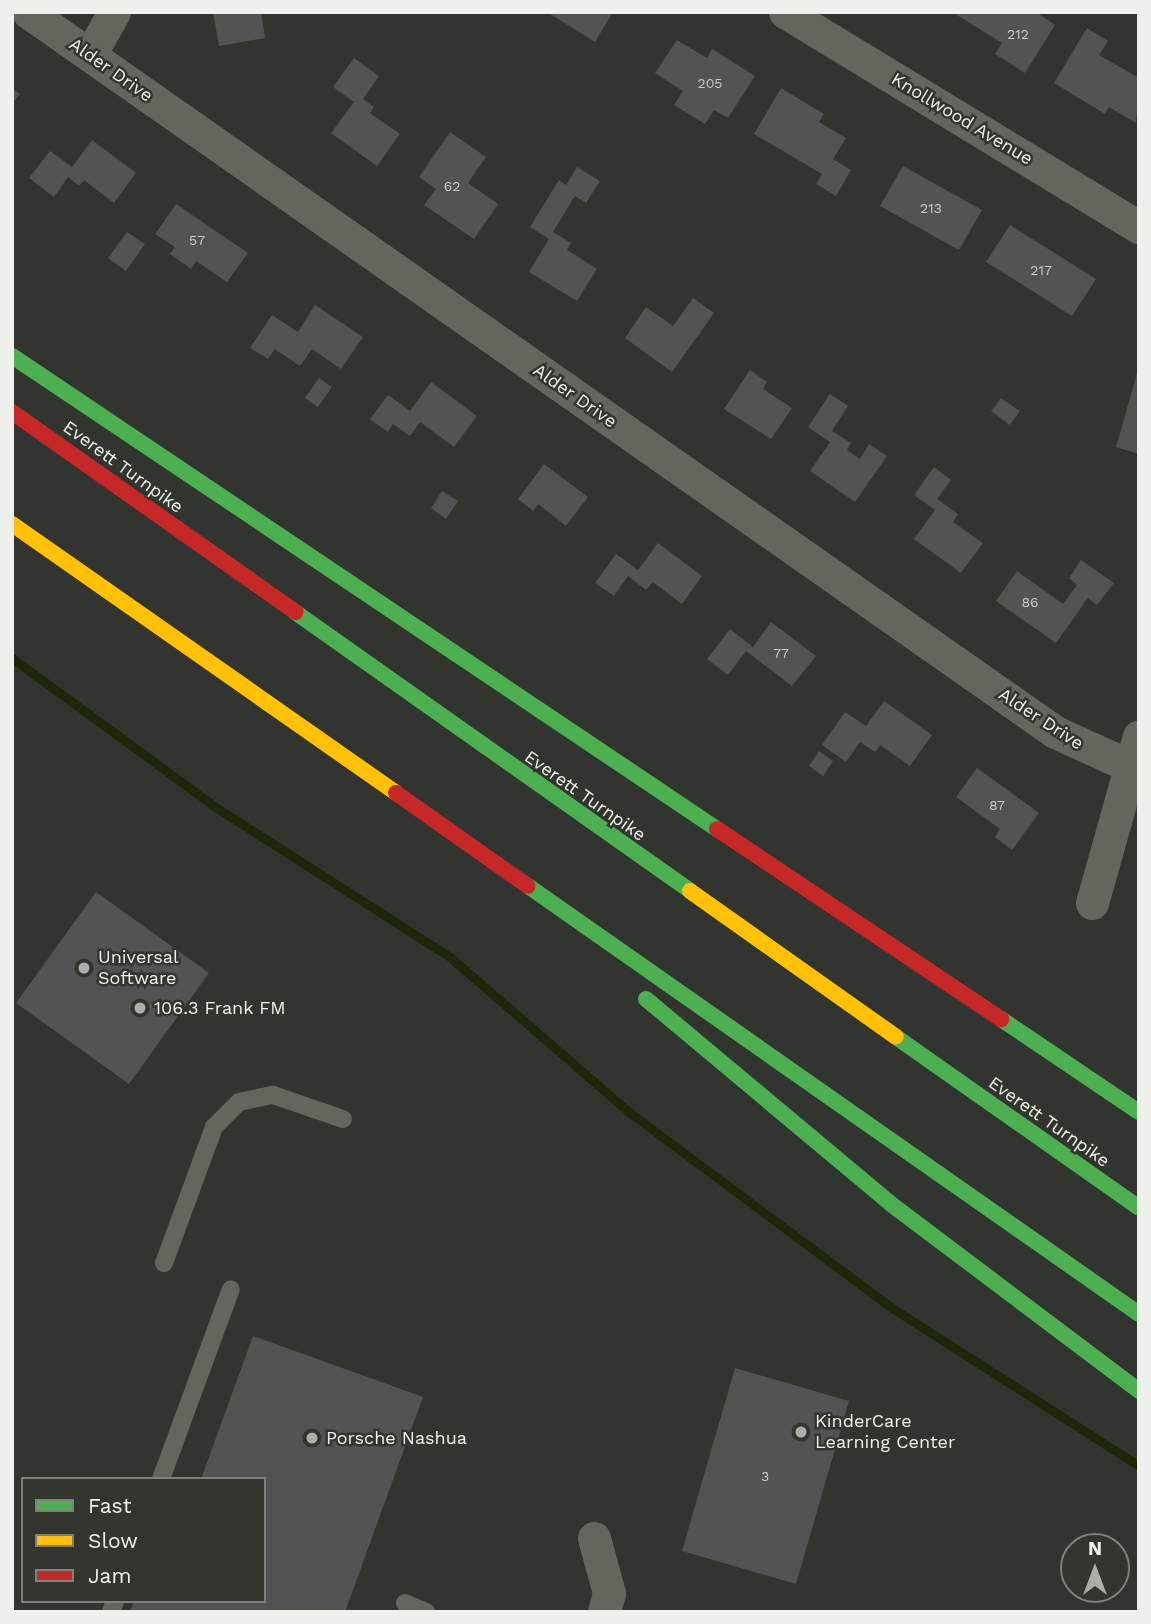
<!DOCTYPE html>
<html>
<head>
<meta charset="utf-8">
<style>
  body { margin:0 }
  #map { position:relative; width:1151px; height:1624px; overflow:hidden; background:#323430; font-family:"Work Sans",sans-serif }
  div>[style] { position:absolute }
  .stream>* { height:9px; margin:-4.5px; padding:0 4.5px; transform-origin:4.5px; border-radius:4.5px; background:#1b2706 }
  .building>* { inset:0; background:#525353 }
  .lane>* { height:18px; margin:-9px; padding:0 9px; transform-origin:9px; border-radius:9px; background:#63665d }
  .street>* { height:33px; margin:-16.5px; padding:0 16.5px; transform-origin:16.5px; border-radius:16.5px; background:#63665d }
  .fast>* { height:16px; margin:-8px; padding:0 8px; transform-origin:8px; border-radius:8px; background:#4caf50 }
  .slow>* { height:16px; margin:-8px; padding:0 8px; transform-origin:8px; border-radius:8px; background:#ffc107 }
  .jam>* { height:16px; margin:-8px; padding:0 8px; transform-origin:8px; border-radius:8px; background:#c62828 }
  .dots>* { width:19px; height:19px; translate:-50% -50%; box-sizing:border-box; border:4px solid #32362e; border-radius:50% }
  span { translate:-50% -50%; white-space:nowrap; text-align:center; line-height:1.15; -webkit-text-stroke:5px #32362e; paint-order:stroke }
  .number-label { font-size:14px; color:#c7c9c5 }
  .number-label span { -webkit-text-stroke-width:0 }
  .street-label { font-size:18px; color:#eef0eb }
  .poi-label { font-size:18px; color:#eef0eb }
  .left { translate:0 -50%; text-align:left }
  .frame { position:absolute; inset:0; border:14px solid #eef0eb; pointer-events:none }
  .legend { position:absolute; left:21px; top:1477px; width:245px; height:126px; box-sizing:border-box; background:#32362e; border:2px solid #7d807a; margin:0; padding:9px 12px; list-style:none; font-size:21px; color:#eef0eb }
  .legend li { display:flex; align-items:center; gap:14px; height:35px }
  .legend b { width:35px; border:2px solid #7d807a }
  .north { position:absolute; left:1060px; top:1533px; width:70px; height:70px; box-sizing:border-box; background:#32362e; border:2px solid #7d807a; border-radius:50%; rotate:0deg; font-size:19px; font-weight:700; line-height:28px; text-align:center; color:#eef0eb }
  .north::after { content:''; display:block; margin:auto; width:24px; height:32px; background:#acaeaa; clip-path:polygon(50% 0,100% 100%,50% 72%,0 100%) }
</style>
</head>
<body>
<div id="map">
  <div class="stream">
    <i style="left:12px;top:658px;width:254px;rotate:36.2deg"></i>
    <i style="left:217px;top:808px;width:277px;rotate:32.6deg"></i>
    <i style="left:450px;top:957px;width:237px;rotate:40.9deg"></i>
    <i style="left:629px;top:1112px;width:324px;rotate:36.7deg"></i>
    <i style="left:889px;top:1306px;width:297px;rotate:32.6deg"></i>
  </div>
  <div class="building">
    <i style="clip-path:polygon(213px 12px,261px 12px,265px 38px,219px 46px)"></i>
    <i style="clip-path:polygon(547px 12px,613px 12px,595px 42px)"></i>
    <i style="clip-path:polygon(952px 12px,1036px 12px,1055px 25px,1025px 73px,995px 54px,1002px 43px)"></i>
    <i style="clip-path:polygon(1087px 28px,1108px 41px,1099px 55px,1139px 78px,1136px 123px,1109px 107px,1105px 114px,1054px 83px)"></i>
    <i style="clip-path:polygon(677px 40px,707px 58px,712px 49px,755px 76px,728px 118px,714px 110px,705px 124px,674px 105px,683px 91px,655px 73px)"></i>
    <i style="clip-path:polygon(354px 58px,379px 76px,363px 99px,374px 107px,370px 113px,400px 134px,377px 166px,331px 133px,354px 102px,333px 87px)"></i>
    <i style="clip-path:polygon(12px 88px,20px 94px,12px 104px)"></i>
    <i style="clip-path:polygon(781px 88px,824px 114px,819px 122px,846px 138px,833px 159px,851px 170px,836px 196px,816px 184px,822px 174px,754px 134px)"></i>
    <i style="clip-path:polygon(450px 132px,486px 157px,468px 183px,498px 204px,474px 239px,424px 205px,436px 189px,419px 177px)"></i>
    <i style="clip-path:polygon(92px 140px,136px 173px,114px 203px,84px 180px,79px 186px,68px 177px,54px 197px,29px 178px,50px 151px,72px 167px)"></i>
    <i style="clip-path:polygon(903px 166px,982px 210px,959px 250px,880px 206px)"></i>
    <i style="clip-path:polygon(577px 167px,600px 181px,586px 203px,575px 196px,553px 232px,571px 243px,567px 250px,597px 269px,577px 301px,529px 272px,549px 239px,530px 227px,559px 180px,566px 185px)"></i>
    <i style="clip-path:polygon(176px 204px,248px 253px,227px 282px,196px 261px,191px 269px,170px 254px,175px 247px,155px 234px)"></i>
    <i style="clip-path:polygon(1010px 225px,1096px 279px,1072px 316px,986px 262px)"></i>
    <i style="clip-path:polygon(127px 232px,145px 244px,126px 271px,108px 258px)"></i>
    <i style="clip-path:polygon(693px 298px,714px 313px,672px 372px,625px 338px,646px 307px,673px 326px)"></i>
    <i style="clip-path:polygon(315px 305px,363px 337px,341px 369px,312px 349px,300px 366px,275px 349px,268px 359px,250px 348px,272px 315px,298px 332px)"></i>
    <i style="clip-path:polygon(750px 370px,767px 382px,763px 389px,792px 408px,771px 439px,724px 409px)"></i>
    <i style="clip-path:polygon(1138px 370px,1139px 370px,1139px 454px,1116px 447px)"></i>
    <i style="clip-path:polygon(319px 378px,332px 387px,318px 407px,305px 398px)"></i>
    <i style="clip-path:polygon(431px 382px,477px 416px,454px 447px,420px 422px,410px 436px,393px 424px,388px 432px,370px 419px,388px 395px,410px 411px)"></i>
    <i style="clip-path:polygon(830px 394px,848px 406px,832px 431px,851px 443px,847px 450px,860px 459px,869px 444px,887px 456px,855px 502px,810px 471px,830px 442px,808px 427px)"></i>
    <i style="clip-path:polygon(1001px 398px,1020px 411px,1010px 425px,991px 411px)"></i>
    <i style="clip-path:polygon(544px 464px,588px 497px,566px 526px,538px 504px,533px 511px,518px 499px)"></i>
    <i style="clip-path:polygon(934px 467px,951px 480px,937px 499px,958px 514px,953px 522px,983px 543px,961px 573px,914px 539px,935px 510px,914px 495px)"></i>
    <i style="clip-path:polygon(442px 491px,458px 501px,446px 519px,431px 508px)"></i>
    <i style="clip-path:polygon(658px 543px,702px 576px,682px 604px,653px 582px,646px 590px,628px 576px,614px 596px,595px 583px,616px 554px,638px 570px)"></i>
    <i style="clip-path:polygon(1081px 560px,1114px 583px,1097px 605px,1088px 598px,1056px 643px,996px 601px,1017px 571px,1063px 604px,1077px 585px,1069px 578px)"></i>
    <i style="clip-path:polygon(771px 622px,816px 656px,792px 686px,746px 651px,728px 675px,707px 659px,730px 629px,753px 647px)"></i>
    <i style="clip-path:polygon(884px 701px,932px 735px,910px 766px,880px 745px,875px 752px,860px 742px,846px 762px,822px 745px,845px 712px,866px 726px)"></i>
    <i style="clip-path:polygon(819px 751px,833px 761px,823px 776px,809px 766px)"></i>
    <i style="clip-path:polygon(977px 768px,1039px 813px,1012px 850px,995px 837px,1000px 829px,956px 797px)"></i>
    <i style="clip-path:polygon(96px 892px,209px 973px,129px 1084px,16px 1003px)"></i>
    <i style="clip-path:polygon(253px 1336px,423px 1397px,345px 1612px,130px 1612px,134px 1601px,264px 1601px,264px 1479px,201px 1479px)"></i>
    <i style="clip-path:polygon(735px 1368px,849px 1401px,796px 1584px,682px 1551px)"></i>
  </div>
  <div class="lane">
    <i style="left:164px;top:1263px;width:145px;rotate:-69.8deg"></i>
    <i style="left:214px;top:1127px;width:35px;rotate:-45deg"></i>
    <i style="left:239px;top:1102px;width:35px;rotate:-12deg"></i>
    <i style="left:273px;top:1095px;width:74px;rotate:18.9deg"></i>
    <i style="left:161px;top:1479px;width:202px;rotate:-69.8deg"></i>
    <i style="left:405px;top:1603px;width:23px;rotate:23deg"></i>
    <i style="left:111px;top:1612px;width:12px;rotate:-70deg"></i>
  </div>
  <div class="street">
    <i style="left:28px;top:12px;width:1254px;rotate:35.03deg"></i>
    <i style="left:1055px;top:732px;width:82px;rotate:24.4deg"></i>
    <i style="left:785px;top:12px;width:414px;rotate:31.3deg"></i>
    <i style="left:90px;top:55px;width:49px;rotate:-60.8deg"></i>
    <i style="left:1092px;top:903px;width:173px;rotate:-74.3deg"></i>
    <i style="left:594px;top:1538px;width:57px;rotate:74.7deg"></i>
    <i style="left:609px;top:1593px;width:20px;rotate:105deg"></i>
  </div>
  <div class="fast">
    <i style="left:12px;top:356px;width:849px;rotate:33.86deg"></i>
    <i style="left:295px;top:612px;width:484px;rotate:35.2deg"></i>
    <i style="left:528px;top:886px;width:746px;rotate:35.01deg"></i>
    <i style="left:646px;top:999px;width:319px;rotate:39.9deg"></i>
    <i style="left:891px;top:1204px;width:311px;rotate:37deg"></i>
    <i style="left:1001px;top:1019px;width:166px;rotate:34deg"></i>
    <i style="left:896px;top:1037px;width:297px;rotate:35.1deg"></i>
  </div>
  <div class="slow">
    <i style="left:12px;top:524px;width:469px;rotate:35deg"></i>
    <i style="left:690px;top:891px;width:252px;rotate:35.3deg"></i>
  </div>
  <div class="jam">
    <i style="left:12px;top:412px;width:347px;rotate:35.2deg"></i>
    <i style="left:396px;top:793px;width:161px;rotate:35.2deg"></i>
    <i style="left:717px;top:829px;width:342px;rotate:33.8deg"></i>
  </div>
  <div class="dots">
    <i style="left:84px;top:968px;background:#acaeaa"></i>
    <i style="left:140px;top:1008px;background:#acaeaa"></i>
    <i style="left:801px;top:1432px;background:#acaeaa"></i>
    <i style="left:312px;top:1438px;background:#acaeaa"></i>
  </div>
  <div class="number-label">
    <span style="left:1018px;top:34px">212</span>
    <span style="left:710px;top:83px">205</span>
    <span style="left:452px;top:186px">62</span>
    <span style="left:931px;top:208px">213</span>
    <span style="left:197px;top:240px">57</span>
    <span style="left:1041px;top:270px">217</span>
    <span style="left:1030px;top:602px">86</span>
    <span style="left:781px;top:653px">77</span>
    <span style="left:997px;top:805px">87</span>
    <span style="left:765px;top:1476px">3</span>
  </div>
  <div class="street-label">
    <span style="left:111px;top:70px;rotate:35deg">Alder Drive</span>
    <span style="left:962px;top:119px;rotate:31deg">Knollwood Avenue</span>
    <span style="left:575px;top:396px;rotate:35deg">Alder Drive</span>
    <span style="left:123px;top:467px;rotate:36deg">Everett Turnpike</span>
    <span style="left:1041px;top:719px;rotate:33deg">Alder Drive</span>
    <span style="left:585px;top:796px;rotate:35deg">Everett Turnpike</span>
    <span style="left:1049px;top:1122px;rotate:35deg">Everett Turnpike</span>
  </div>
  <div class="poi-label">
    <span class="left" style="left:98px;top:968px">Universal<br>Software</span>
    <span class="left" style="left:154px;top:1008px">106.3 Frank FM</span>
    <span class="left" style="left:815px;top:1432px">KinderCare<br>Learning Center</span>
    <span class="left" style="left:326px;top:1438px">Porsche Nashua</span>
  </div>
  <div class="frame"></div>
  <ul class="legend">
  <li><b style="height:9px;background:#4caf50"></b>Fast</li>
  <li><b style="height:9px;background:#ffc107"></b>Slow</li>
  <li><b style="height:9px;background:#c62828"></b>Jam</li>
  </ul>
  <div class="north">N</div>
</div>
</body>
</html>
